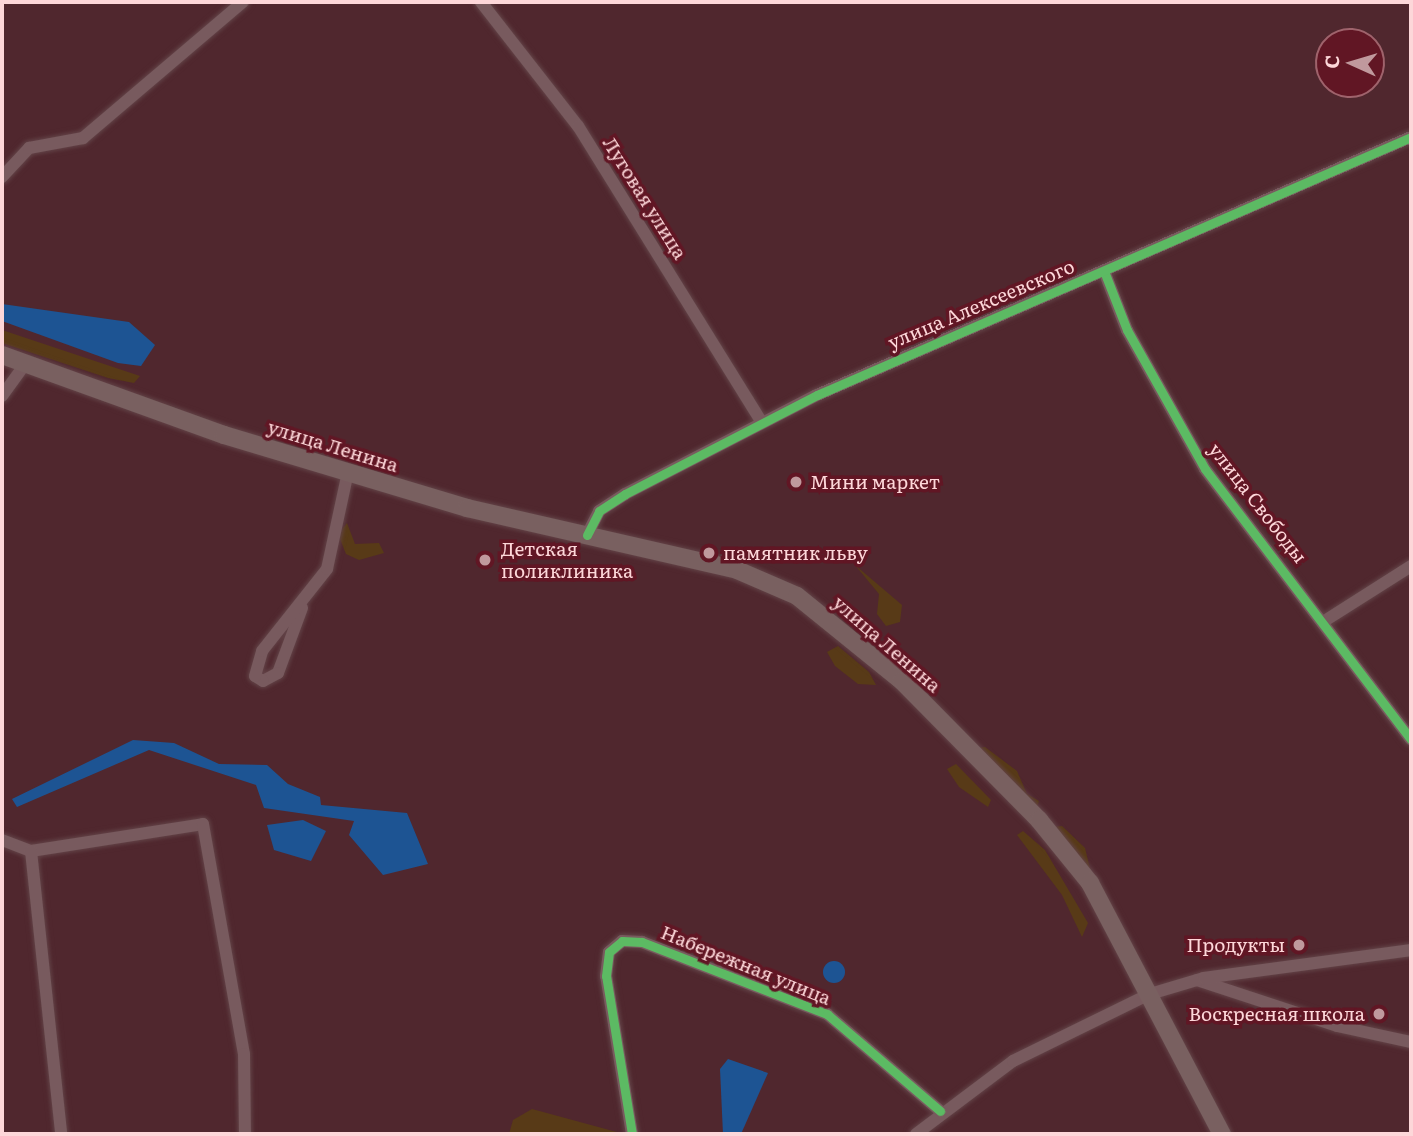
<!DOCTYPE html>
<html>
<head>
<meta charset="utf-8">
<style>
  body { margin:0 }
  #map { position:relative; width:1413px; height:1136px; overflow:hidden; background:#50272e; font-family:Literata,serif }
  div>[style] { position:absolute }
  .green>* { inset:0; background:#583a17 }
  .water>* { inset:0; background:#1d5493 }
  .round { border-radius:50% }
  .roads { filter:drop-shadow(0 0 2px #624347) drop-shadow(0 0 2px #624347) }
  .minor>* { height:12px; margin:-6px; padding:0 6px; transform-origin:6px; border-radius:6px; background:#785a5e }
  .secondary>* { height:18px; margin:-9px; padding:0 9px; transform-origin:9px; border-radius:9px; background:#796060 }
  .cycleway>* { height:9px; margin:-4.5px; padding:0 4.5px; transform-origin:4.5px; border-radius:4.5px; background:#5cba63 }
  .dots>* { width:19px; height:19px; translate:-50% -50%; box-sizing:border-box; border:4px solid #611624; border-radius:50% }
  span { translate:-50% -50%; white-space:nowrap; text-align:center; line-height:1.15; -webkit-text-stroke:7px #611624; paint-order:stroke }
  .street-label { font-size:19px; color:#fdd7d9 }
  .poi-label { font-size:19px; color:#fdd7d9 }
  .left { translate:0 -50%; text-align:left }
  .right { translate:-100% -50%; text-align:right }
  .frame { position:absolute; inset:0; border:4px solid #fdd7d9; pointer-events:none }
  .north { position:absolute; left:1315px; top:28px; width:70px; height:70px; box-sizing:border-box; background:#611624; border:2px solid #9f636c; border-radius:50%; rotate:274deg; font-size:19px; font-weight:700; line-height:28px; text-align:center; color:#fdd7d9 }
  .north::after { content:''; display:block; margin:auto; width:24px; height:32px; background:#c0999d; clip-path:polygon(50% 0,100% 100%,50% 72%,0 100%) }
</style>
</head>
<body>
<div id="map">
  <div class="green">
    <i style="clip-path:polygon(2px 330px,140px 376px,134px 383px,108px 378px,2px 343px)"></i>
    <i style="clip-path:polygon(347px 523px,355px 544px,379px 543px,384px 553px,359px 560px,346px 554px,338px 534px)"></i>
    <i style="clip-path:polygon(855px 565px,902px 605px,900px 622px,886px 626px,877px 614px,879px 594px)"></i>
    <i style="clip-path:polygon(838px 646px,869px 672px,876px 685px,858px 684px,835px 666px,827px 652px)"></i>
    <i style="clip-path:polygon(985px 747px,1017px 771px,1027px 794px,1039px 801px,1037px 807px,976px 748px)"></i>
    <i style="clip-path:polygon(956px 764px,991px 800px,988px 807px,959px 787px,947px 769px)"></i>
    <i style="clip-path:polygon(1062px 826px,1085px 848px,1093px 881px,1054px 827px)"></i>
    <i style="clip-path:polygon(1023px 831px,1045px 850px,1088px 923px,1082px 937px,1062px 895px,1017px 835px)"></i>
    <i style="clip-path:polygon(532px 1109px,624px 1134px,509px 1134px,513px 1120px)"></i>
  </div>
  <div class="water">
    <i style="clip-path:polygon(2px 304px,129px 322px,155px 345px,141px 366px,118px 363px,2px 321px)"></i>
    <i style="clip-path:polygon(133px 740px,174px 743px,219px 764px,267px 765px,288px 784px,320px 797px,321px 805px,407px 813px,428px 864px,383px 875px,349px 835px,354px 821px,264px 808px,256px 785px,149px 750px,17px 807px,12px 799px)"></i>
    <i style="clip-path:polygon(303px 820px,326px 831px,311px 861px,274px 850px,267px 825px)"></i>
    <i class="round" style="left:823px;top:961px;width:22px;height:22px"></i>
    <i style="clip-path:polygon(728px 1059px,768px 1073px,741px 1134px,723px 1134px,720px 1069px)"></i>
  </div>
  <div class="roads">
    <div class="minor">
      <i style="left:481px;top:2px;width:157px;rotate:52deg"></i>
      <i style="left:578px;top:126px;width:349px;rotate:58.2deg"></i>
      <i style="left:2px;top:177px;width:40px;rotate:-47deg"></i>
      <i style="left:29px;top:148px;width:55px;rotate:-10.5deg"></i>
      <i style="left:83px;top:138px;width:210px;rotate:-40.4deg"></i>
      <i style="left:1104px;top:271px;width:63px;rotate:68.7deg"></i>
      <i style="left:1127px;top:330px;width:159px;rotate:60.7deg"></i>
      <i style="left:1205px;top:469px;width:340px;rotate:52.7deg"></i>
      <i style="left:2px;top:396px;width:41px;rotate:-54deg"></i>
      <i style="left:587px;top:535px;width:27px;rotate:-63deg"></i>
      <i style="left:599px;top:511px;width:31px;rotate:-33deg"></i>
      <i style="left:625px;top:494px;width:216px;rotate:-27.3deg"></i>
      <i style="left:817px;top:395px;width:648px;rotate:-23.48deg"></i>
      <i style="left:302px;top:608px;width:69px;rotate:110.3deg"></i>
      <i style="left:278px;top:673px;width:17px;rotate:152deg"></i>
      <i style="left:263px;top:681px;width:9px;rotate:-148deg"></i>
      <i style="left:255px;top:676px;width:26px;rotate:-74deg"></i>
      <i style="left:262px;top:651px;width:105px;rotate:-51.6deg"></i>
      <i style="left:327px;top:569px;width:99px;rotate:-77.8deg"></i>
      <i style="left:1326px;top:620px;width:101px;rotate:-32.4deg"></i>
      <i style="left:2px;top:840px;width:31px;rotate:21deg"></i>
      <i style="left:31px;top:851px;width:174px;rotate:-8.9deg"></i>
      <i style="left:203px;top:824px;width:234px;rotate:79.9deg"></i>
      <i style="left:244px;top:1054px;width:80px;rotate:89.3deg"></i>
      <i style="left:31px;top:851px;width:285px;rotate:83.9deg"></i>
      <i style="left:1197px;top:980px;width:147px;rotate:18.2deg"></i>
      <i style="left:1337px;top:1026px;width:76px;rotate:12.2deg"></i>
      <i style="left:632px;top:1134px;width:160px;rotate:-99.3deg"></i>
      <i style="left:606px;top:976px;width:24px;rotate:-83deg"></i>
      <i style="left:609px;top:952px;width:17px;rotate:-40deg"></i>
      <i style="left:622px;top:941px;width:20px;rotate:3deg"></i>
      <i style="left:642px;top:942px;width:199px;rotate:21.3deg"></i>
      <i style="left:827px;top:1014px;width:149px;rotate:40.6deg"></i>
      <i style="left:916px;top:1134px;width:121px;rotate:-37deg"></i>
      <i style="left:1013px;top:1061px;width:153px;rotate:-26.1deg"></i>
      <i style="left:1150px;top:994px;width:56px;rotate:-16.5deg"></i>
      <i style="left:1204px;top:978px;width:209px;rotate:-7.7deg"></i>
    </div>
    <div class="secondary">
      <i style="left:2px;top:355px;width:236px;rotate:19.8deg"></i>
      <i style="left:224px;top:435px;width:254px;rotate:16.7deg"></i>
      <i style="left:467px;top:508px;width:277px;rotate:12.9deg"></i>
      <i style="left:737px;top:570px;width:65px;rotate:23.4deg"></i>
      <i style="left:797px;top:596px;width:135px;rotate:39deg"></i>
      <i style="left:902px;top:681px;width:195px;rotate:45.4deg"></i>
      <i style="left:1039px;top:820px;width:81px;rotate:51deg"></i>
      <i style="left:1090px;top:883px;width:284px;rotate:62.3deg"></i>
    </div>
  </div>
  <div class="cycleway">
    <i style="left:1104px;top:271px;width:63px;rotate:68.7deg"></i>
    <i style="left:1127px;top:330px;width:159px;rotate:60.7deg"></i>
    <i style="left:1205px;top:469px;width:340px;rotate:52.7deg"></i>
    <i style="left:587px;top:535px;width:27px;rotate:-63deg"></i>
    <i style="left:599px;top:511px;width:31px;rotate:-33deg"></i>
    <i style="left:625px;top:494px;width:216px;rotate:-27.3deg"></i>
    <i style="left:817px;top:395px;width:648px;rotate:-23.48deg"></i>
    <i style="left:632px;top:1134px;width:160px;rotate:-99.3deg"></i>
    <i style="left:606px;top:976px;width:24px;rotate:-83deg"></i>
    <i style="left:609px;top:952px;width:17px;rotate:-40deg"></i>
    <i style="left:622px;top:941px;width:20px;rotate:3deg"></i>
    <i style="left:642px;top:942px;width:199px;rotate:21.3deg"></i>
    <i style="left:827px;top:1014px;width:149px;rotate:40.6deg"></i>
  </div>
  <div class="dots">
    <i style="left:796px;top:482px;background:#c0999d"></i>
    <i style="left:709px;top:553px;background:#c0999d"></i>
    <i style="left:485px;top:560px;background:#c0999d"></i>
    <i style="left:1299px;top:945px;background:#c0999d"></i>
    <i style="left:1379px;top:1014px;background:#c0999d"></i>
  </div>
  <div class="street-label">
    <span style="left:645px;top:198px;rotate:58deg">Луговая улица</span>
    <span style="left:981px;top:304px;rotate:-23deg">улица Алексеевского</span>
    <span style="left:333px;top:446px;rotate:17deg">улица Ленина</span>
    <span style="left:1258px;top:503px;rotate:52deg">улица Свободы</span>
    <span style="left:887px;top:644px;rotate:41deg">улица Ленина</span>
    <span style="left:746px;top:965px;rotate:22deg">Набережная улица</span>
  </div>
  <div class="poi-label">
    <span class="left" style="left:810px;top:482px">Мини маркет</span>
    <span class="left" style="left:501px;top:560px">Детская<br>поликлиника</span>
    <span class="left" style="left:723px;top:553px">памятник льву</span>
    <span class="right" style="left:1285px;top:945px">Продукты</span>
    <span class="right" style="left:1365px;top:1014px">Воскресная школа</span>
  </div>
  <div class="frame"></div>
  <div class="north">С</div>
</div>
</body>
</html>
